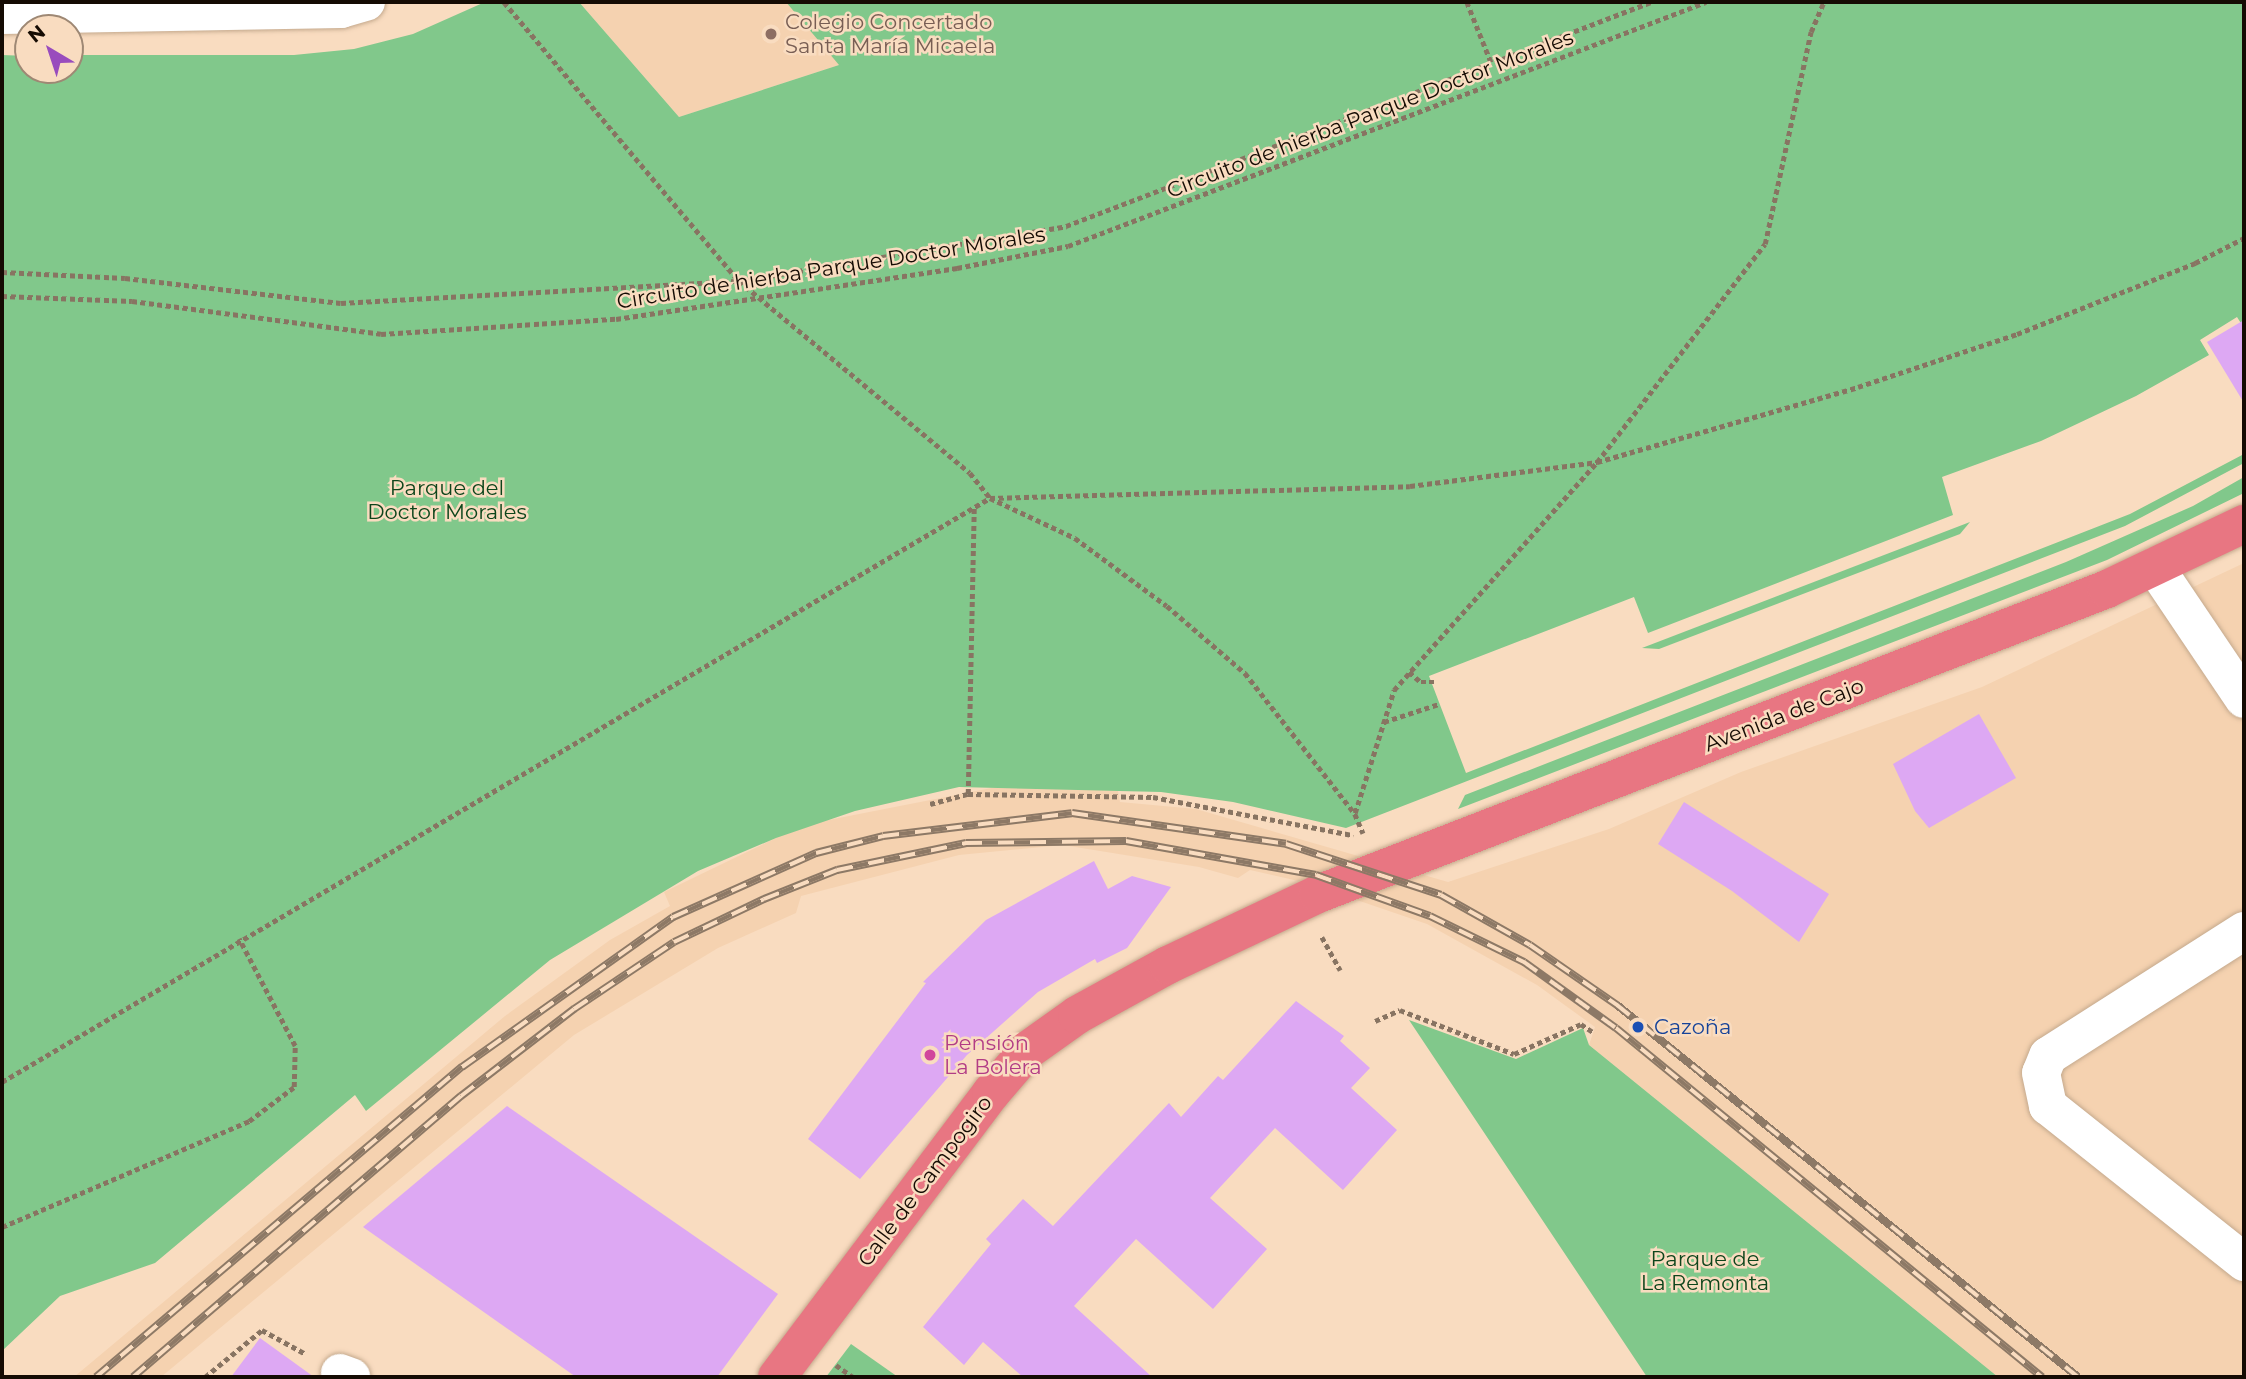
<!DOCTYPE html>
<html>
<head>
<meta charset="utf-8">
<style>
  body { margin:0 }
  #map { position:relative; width:2246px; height:1379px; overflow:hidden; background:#f9dcc0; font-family:Montserrat,sans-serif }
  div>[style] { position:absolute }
  .built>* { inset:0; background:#f5d2b0 }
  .green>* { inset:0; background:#81c88b }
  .building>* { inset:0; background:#dda8f3 }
  .path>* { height:4.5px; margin-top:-2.25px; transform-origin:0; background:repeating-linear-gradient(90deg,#887462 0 5px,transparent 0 8.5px) }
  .roads { filter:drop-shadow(0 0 2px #c4a98d) drop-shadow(0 0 2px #c4a98d) }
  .minor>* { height:38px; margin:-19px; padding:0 19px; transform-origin:19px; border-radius:19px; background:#fff }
  .highway>* { height:38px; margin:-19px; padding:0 19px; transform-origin:19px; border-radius:19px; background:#e87682 }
  .rail>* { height:8px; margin-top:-4px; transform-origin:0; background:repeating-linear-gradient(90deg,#f9dcc0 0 16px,#8d7966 0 32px); box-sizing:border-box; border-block:2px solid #8d7966 }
  .dots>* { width:19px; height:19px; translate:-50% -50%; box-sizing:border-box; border:4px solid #f9dcc0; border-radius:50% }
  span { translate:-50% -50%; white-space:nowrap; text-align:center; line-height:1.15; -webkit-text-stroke:5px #f9dcc0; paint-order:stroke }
  .education-label { font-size:21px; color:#785e54 }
  .left { translate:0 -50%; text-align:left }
  .street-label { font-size:21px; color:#150b03 }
  .park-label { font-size:21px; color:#0d451b }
  .transit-label { font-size:21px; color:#164399 }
  .hotel-label { font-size:21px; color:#b23c85 }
  .frame { position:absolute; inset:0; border:4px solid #150b03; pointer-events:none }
  .north { position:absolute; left:14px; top:14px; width:70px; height:70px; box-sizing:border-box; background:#f9dcc0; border:2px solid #9e8874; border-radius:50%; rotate:321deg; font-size:19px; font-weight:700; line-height:28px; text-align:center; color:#150b03 }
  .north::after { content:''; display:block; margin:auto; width:24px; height:32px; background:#994cbd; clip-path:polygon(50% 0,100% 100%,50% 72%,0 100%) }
</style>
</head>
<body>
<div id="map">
  <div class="built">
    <i style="clip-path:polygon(579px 2px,1033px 2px,679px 117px)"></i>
    <i style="clip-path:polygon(2244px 563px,2244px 1377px,1998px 1377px,1589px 1045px,1595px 1027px,1537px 985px,1427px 924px,1307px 883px,1250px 870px,1238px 878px,1199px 867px,1063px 845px,959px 855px,801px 896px,796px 913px,718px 948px,574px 1035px,161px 1377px,74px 1377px,505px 1016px,610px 940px,670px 906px,664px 892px,803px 825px,1017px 783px,1117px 786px,1120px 802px,1196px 809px,1448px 882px,1609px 829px,1741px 772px,1982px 687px)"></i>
  </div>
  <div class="green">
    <i style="clip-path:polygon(485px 2px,579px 2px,679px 117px,839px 65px,786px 2px,2244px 2px,2244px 328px,2237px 317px,2200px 340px,2209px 355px,2136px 396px,2041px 441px,1942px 477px,1953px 515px,1648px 633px,1634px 597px,1429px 676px,1466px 773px,2130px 514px,2244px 454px,2244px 463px,2125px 526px,1346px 828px,1233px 802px,1161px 792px,959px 787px,855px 811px,776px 838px,698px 871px,550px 960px,366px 1111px,355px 1095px,155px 1263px,60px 1296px,2px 1351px,2px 55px,28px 56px,28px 70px,70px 70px,70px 55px,294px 55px,354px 49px,413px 34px)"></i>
    <i style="clip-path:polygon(2244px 477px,2244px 493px,2107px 560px,1458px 809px,1465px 795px,2066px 562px,2193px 506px)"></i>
    <i style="clip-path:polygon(1970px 522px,1960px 534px,1659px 649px,1642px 648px)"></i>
    <i style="clip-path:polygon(1409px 1020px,1516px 1059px,1583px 1028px,1589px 1045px,1998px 1377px,1647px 1377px)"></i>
    <i style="clip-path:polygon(851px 1344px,898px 1377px,826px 1377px)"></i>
  </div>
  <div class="building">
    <i style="clip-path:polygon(2244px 320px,2244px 403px,2207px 342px)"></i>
    <i style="clip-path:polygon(1979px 714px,2016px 778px,1929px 828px,1915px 811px,1893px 764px)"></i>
    <i style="clip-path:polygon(1684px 802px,1829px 894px,1799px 942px,1732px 891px,1658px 844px)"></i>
    <i style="clip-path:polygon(1094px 861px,1108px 889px,1132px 876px,1171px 887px,1127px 948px,1097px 963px,1095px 959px,1038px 992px,967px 1055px,860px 1179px,808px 1139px,926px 983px,923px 982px,986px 920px)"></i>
    <i style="clip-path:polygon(1296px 1001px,1344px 1036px,1340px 1041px,1370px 1068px,1351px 1088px,1397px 1130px,1343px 1190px,1275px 1128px,1210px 1198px,1267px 1249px,1213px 1309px,1136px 1239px,1074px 1306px,1152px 1377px,1023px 1377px,983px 1342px,964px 1365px,923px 1327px,991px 1244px,986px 1239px,1023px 1199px,1053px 1226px,1169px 1103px,1181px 1117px,1218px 1076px,1223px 1080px)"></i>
    <i style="clip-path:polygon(507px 1106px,778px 1294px,717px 1377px,576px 1377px,363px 1227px)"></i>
    <i style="clip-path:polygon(260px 1338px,314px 1377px,231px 1377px)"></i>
  </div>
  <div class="path">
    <i style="left:504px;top:2px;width:365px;rotate:49.9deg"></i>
    <i style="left:739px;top:281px;width:300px;rotate:39.7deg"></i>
    <i style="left:970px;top:473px;width:32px;rotate:51deg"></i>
    <i style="left:990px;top:498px;width:420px;rotate:-1.6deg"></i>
    <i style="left:1410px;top:486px;width:189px;rotate:-7.3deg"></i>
    <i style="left:1597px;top:462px;width:272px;rotate:-16deg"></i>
    <i style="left:1858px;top:387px;width:168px;rotate:-18.4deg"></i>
    <i style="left:2017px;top:334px;width:192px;rotate:-21.7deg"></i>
    <i style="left:2195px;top:263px;width:55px;rotate:-27deg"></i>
    <i style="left:1467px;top:2px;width:65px;rotate:68.2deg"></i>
    <i style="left:2px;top:272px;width:123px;rotate:2.8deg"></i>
    <i style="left:125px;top:278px;width:217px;rotate:6.6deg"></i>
    <i style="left:341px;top:303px;width:399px;rotate:-3.2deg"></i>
    <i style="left:739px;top:281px;width:332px;rotate:-9.5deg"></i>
    <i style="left:1066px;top:226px;width:626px;rotate:-20.95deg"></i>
    <i style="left:2px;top:296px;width:130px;rotate:2.2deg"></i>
    <i style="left:132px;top:301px;width:251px;rotate:7.5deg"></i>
    <i style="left:381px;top:334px;width:235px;rotate:-3.7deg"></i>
    <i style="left:616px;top:319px;width:345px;rotate:-8.5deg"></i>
    <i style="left:957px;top:268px;width:113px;rotate:-11.2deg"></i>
    <i style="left:1068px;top:246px;width:683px;rotate:-20.93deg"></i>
    <i style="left:1409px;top:672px;width:16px;rotate:40deg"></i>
    <i style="left:1421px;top:682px;width:17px"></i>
    <i style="left:1384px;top:722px;width:58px;rotate:-18.1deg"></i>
    <i style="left:968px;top:794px;width:286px;rotate:-88.8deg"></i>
    <i style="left:930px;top:804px;width:39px;rotate:-15deg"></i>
    <i style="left:968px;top:794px;width:185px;rotate:0.9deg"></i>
    <i style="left:1153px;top:797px;width:204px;rotate:10.8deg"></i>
    <i style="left:1355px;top:813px;width:129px;rotate:-72.4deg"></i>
    <i style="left:1394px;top:690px;width:305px;rotate:-48.3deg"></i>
    <i style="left:1597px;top:462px;width:275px;rotate:-52.4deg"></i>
    <i style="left:1765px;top:244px;width:217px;rotate:-77.8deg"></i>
    <i style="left:1811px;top:32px;width:33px;rotate:-67deg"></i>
    <i style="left:1322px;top:937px;width:38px;rotate:61deg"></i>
    <i style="left:1375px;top:1021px;width:27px;rotate:-24deg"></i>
    <i style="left:1400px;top:1010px;width:122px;rotate:21.1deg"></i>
    <i style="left:1514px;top:1054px;width:73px;rotate:-24.1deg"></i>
    <i style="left:1581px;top:1024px;width:14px;rotate:34deg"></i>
    <i style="left:2px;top:1082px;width:1148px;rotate:-30.59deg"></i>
    <i style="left:990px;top:498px;width:94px;rotate:25.2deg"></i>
    <i style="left:1075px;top:538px;width:114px;rotate:36.5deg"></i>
    <i style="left:1167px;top:606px;width:103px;rotate:40.7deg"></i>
    <i style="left:1245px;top:673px;width:179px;rotate:52deg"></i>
    <i style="left:1355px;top:814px;width:21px;rotate:67deg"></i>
    <i style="left:2px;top:1227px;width:269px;rotate:-23.2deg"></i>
    <i style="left:249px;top:1121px;width:56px;rotate:-37.1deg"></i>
    <i style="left:294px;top:1087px;width:41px;rotate:-88.6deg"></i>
    <i style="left:295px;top:1046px;width:121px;rotate:-117.6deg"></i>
    <i style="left:836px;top:1365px;width:21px;rotate:35deg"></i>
    <i style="left:205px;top:1377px;width:74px;rotate:-39.5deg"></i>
    <i style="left:262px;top:1330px;width:48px;rotate:28.7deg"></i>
  </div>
  <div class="roads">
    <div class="minor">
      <i style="left:2px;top:15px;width:339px;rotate:-1deg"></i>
      <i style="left:341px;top:9px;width:26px;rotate:-16deg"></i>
      <i style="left:2155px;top:567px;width:159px;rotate:56deg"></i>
      <i style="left:2244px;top:931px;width:232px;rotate:147.5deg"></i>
      <i style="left:2048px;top:1056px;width:18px;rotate:112deg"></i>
      <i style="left:2041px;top:1073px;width:34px;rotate:78deg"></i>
      <i style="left:2048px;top:1106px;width:251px;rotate:38.5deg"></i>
      <i style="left:340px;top:1373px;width:12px;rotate:20deg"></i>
    </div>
    <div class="highway">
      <i style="left:777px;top:1377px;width:356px;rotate:-53deg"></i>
      <i style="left:991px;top:1093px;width:57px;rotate:-49.3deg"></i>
      <i style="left:1028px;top:1050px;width:60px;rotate:-35.5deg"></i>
      <i style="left:1077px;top:1015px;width:104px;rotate:-28.8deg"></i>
      <i style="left:1168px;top:965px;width:166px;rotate:-25.3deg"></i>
      <i style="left:1318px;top:894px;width:846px;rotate:-21.13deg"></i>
      <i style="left:2107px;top:589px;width:152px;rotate:-25.4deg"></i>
    </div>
  </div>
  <div class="rail">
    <i style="left:96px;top:1377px;width:480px;rotate:-40.3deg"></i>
    <i style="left:462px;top:1067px;width:259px;rotate:-35.4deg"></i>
    <i style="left:673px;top:917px;width:157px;rotate:-24.1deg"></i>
    <i style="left:816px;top:853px;width:69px;rotate:-14.2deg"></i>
    <i style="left:883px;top:836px;width:190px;rotate:-6.9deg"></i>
    <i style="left:1072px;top:813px;width:216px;rotate:8.2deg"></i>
    <i style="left:1286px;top:844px;width:163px;rotate:18.2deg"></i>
    <i style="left:1441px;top:895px;width:102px;rotate:29.3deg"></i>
    <i style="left:1530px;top:945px;width:106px;rotate:34.6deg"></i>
    <i style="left:1617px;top:1005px;width:592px;rotate:38.9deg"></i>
    <i style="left:133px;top:1377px;width:432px;rotate:-40.6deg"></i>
    <i style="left:461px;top:1096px;width:143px;rotate:-37.6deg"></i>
    <i style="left:574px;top:1009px;width:120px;rotate:-33.8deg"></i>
    <i style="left:674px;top:942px;width:100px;rotate:-25.5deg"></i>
    <i style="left:764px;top:899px;width:79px;rotate:-21.7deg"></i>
    <i style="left:837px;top:870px;width:132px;rotate:-11.8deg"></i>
    <i style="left:966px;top:843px;width:160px;rotate:-0.7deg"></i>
    <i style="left:1126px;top:841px;width:193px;rotate:10.1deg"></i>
    <i style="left:1316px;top:875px;width:121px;rotate:19.8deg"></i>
    <i style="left:1430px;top:916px;width:105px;rotate:26.1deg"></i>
    <i style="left:1524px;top:962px;width:113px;rotate:35.7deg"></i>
    <i style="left:1616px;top:1028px;width:551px;rotate:39.33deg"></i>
  </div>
  <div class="dots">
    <i style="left:771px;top:34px;background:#8d6e63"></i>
    <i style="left:1638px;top:1027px;background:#1a4fb4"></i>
    <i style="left:930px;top:1055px;background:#d1479c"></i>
  </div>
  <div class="education-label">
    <span class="left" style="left:785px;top:34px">Colegio Concertado<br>Santa María Micaela</span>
  </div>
  <div class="street-label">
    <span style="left:1370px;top:114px;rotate:-21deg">Circuito de hierba Parque Doctor Morales</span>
    <span style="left:831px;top:268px;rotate:-9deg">Circuito de hierba Parque Doctor Morales</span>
    <span style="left:1784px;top:715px;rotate:-21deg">Avenida de Cajo</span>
    <span style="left:925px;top:1181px;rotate:-53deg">Calle de Campogiro</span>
  </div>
  <div class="park-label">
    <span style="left:447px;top:500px">Parque del<br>Doctor Morales</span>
    <span style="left:1705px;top:1271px">Parque de<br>La Remonta</span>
  </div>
  <div class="transit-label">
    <span class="left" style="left:1654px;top:1027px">Cazoña</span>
  </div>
  <div class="hotel-label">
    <span class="left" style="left:944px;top:1055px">Pensión<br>La Bolera</span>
  </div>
  <div class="frame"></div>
  <div class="north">N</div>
</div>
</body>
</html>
